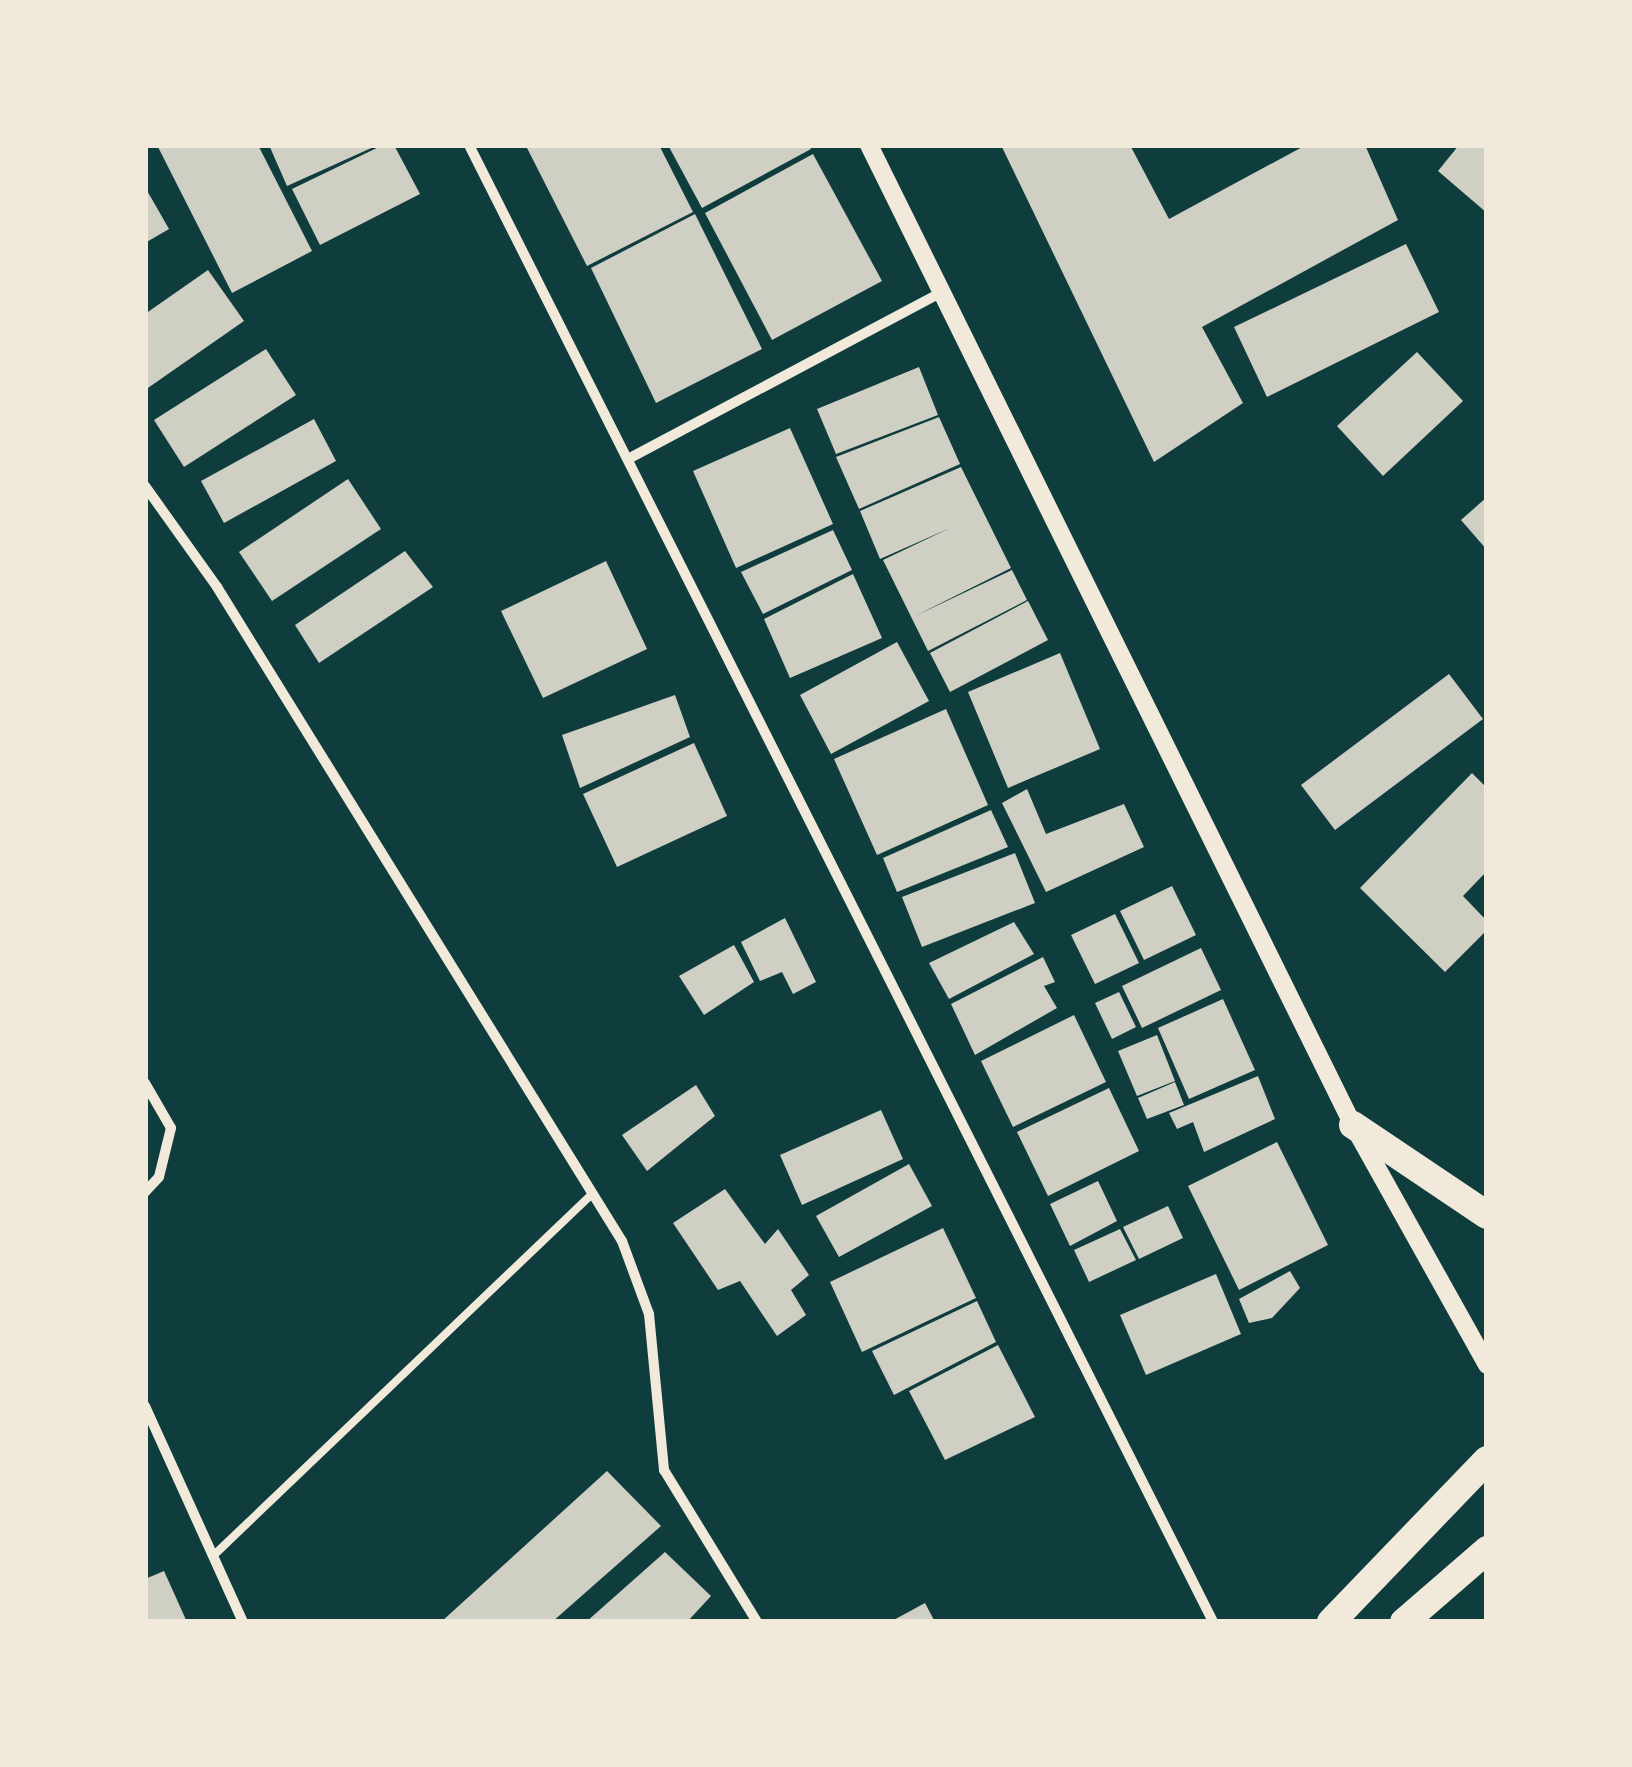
<!DOCTYPE html>
<html>
<head>
<meta charset="utf-8">
<style>
  body { margin:0 }
  #map { position:relative; width:1632px; height:1767px; overflow:hidden; background:#0f3d3e; font-family:"DM Sans",sans-serif }
  div>[style] { position:absolute }
  .building>* { inset:0; background:#cfcfc3 }
  .service>* { height:8px; margin:-4px; padding:0 4px; transform-origin:4px; border-radius:4px; background:#f1e9da }
  .minor>* { height:10px; margin:-5px; padding:0 5px; transform-origin:5px; border-radius:5px; background:#f1e9da }
  .tertiary>* { height:18px; margin:-9px; padding:0 9px; transform-origin:9px; border-radius:9px; background:#f1e9da }
  .trunk>* { height:28px; margin:-14px; padding:0 14px; transform-origin:14px; border-radius:14px; background:#f1e9da }
  span { translate:-50% -50%; white-space:nowrap; text-align:center; line-height:1.15; -webkit-text-stroke:9px #f1e9da; paint-order:stroke }
  .frame { position:absolute; inset:0; border:148px solid #f1e9da; pointer-events:none }
</style>
</head>
<body>
<div id="map">
  <div class="building">
    <i style="clip-path:polygon(157px 145px,258px 145px,312px 251px,232px 293px)"></i>
    <i style="clip-path:polygon(269px 145px,378px 145px,287px 186px)"></i>
    <i style="clip-path:polygon(383px 145px,394px 145px,420px 194px,320px 245px,292px 189px)"></i>
    <i style="clip-path:polygon(659px 145px,693px 212px,587px 266px,526px 146px)"></i>
    <i style="clip-path:polygon(668px 145px,809px 145px,811px 149px,702px 208px)"></i>
    <i style="clip-path:polygon(1001px 145px,1130px 145px,1169px 219px,1306px 145px,1365px 145px,1398px 220px,1202px 327px,1243px 403px,1154px 462px)"></i>
    <i style="clip-path:polygon(1459px 145px,1487px 145px,1487px 213px,1438px 171px)"></i>
    <i style="clip-path:polygon(813px 154px,882px 281px,772px 340px,705px 213px)"></i>
    <i style="clip-path:polygon(145px 187px,169px 229px,145px 243px)"></i>
    <i style="clip-path:polygon(695px 214px,762px 349px,656px 403px,591px 268px)"></i>
    <i style="clip-path:polygon(1406px 244px,1439px 312px,1267px 397px,1234px 327px)"></i>
    <i style="clip-path:polygon(208px 270px,244px 321px,145px 390px,145px 314px)"></i>
    <i style="clip-path:polygon(266px 349px,296px 395px,184px 467px,154px 420px)"></i>
    <i style="clip-path:polygon(1417px 352px,1463px 401px,1383px 476px,1337px 426px)"></i>
    <i style="clip-path:polygon(919px 367px,938px 415px,836px 454px,817px 409px)"></i>
    <i style="clip-path:polygon(939px 417px,960px 464px,859px 509px,836px 457px)"></i>
    <i style="clip-path:polygon(314px 419px,336px 461px,224px 523px,201px 481px)"></i>
    <i style="clip-path:polygon(790px 428px,833px 524px,736px 568px,693px 471px)"></i>
    <i style="clip-path:polygon(961px 467px,1011px 568px,915px 616px,1012px 570px,1027px 600px,928px 651px,883px 560px,950px 528px,880px 559px,860px 511px)"></i>
    <i style="clip-path:polygon(348px 479px,381px 529px,272px 601px,239px 552px)"></i>
    <i style="clip-path:polygon(1487px 497px,1487px 550px,1461px 520px)"></i>
    <i style="clip-path:polygon(833px 530px,852px 570px,763px 614px,741px 572px)"></i>
    <i style="clip-path:polygon(405px 551px,433px 587px,319px 663px,295px 625px)"></i>
    <i style="clip-path:polygon(606px 561px,647px 649px,543px 698px,501px 611px)"></i>
    <i style="clip-path:polygon(853px 574px,882px 638px,790px 678px,764px 619px)"></i>
    <i style="clip-path:polygon(1028px 601px,1048px 640px,950px 692px,930px 653px)"></i>
    <i style="clip-path:polygon(897px 642px,929px 701px,831px 754px,800px 695px)"></i>
    <i style="clip-path:polygon(1060px 653px,1100px 749px,1008px 788px,968px 692px)"></i>
    <i style="clip-path:polygon(1449px 674px,1483px 719px,1335px 830px,1301px 785px)"></i>
    <i style="clip-path:polygon(675px 695px,690px 737px,580px 788px,562px 735px)"></i>
    <i style="clip-path:polygon(946px 709px,988px 805px,877px 855px,834px 759px)"></i>
    <i style="clip-path:polygon(694px 743px,727px 816px,617px 867px,583px 794px)"></i>
    <i style="clip-path:polygon(1472px 773px,1487px 788px,1487px 871px,1463px 896px,1487px 921px,1487px 930px,1445px 972px,1360px 888px)"></i>
    <i style="clip-path:polygon(1027px 789px,1046px 834px,1124px 804px,1144px 847px,1046px 892px,1002px 803px)"></i>
    <i style="clip-path:polygon(991px 810px,1008px 847px,897px 892px,883px 858px)"></i>
    <i style="clip-path:polygon(1015px 853px,1035px 903px,922px 947px,902px 897px)"></i>
    <i style="clip-path:polygon(1172px 886px,1196px 935px,1144px 960px,1120px 911px)"></i>
    <i style="clip-path:polygon(1115px 914px,1139px 963px,1095px 984px,1071px 935px)"></i>
    <i style="clip-path:polygon(785px 918px,816px 982px,793px 994px,782px 972px,760px 981px,741px 942px)"></i>
    <i style="clip-path:polygon(1014px 922px,1034px 954px,949px 999px,929px 963px)"></i>
    <i style="clip-path:polygon(734px 945px,754px 982px,704px 1015px,679px 976px)"></i>
    <i style="clip-path:polygon(1201px 948px,1221px 990px,1142px 1028px,1122px 986px)"></i>
    <i style="clip-path:polygon(1043px 957px,1055px 982px,1044px 986px,1057px 1008px,975px 1055px,951px 1004px)"></i>
    <i style="clip-path:polygon(1119px 992px,1136px 1027px,1112px 1039px,1095px 1003px)"></i>
    <i style="clip-path:polygon(1223px 999px,1255px 1070px,1189px 1099px,1158px 1028px)"></i>
    <i style="clip-path:polygon(1074px 1015px,1106px 1082px,1013px 1127px,981px 1061px)"></i>
    <i style="clip-path:polygon(1157px 1035px,1175px 1081px,1137px 1096px,1118px 1051px)"></i>
    <i style="clip-path:polygon(1258px 1076px,1275px 1119px,1204px 1152px,1193px 1122px,1177px 1129px,1169px 1113px)"></i>
    <i style="clip-path:polygon(1175px 1082px,1184px 1105px,1147px 1119px,1138px 1098px)"></i>
    <i style="clip-path:polygon(696px 1085px,715px 1116px,647px 1171px,622px 1135px)"></i>
    <i style="clip-path:polygon(1109px 1088px,1139px 1151px,1048px 1196px,1017px 1132px)"></i>
    <i style="clip-path:polygon(881px 1110px,903px 1159px,802px 1205px,780px 1155px)"></i>
    <i style="clip-path:polygon(1277px 1142px,1328px 1245px,1239px 1290px,1188px 1186px)"></i>
    <i style="clip-path:polygon(909px 1164px,932px 1206px,839px 1257px,816px 1216px)"></i>
    <i style="clip-path:polygon(1098px 1181px,1117px 1221px,1070px 1246px,1050px 1204px)"></i>
    <i style="clip-path:polygon(725px 1189px,765px 1244px,778px 1229px,809px 1275px,791px 1290px,806px 1315px,777px 1336px,740px 1281px,718px 1290px,673px 1223px)"></i>
    <i style="clip-path:polygon(1168px 1206px,1183px 1238px,1139px 1259px,1123px 1227px)"></i>
    <i style="clip-path:polygon(943px 1228px,976px 1298px,862px 1352px,830px 1282px)"></i>
    <i style="clip-path:polygon(1120px 1229px,1136px 1260px,1089px 1282px,1074px 1250px)"></i>
    <i style="clip-path:polygon(1290px 1271px,1300px 1288px,1272px 1318px,1249px 1323px,1239px 1299px)"></i>
    <i style="clip-path:polygon(1216px 1274px,1241px 1334px,1146px 1375px,1120px 1315px)"></i>
    <i style="clip-path:polygon(977px 1301px,996px 1342px,894px 1395px,872px 1351px)"></i>
    <i style="clip-path:polygon(998px 1345px,1035px 1417px,945px 1460px,909px 1391px)"></i>
    <i style="clip-path:polygon(607px 1471px,661px 1526px,552px 1622px,441px 1622px)"></i>
    <i style="clip-path:polygon(665px 1552px,711px 1596px,687px 1622px,586px 1622px)"></i>
    <i style="clip-path:polygon(164px 1571px,187px 1622px,145px 1622px,145px 1579px)"></i>
    <i style="clip-path:polygon(925px 1603px,935px 1622px,890px 1622px)"></i>
  </div>
  <div class="service">
    <i style="left:213px;top:1556px;width:524px;rotate:-43.69deg"></i>
  </div>
  <div class="minor">
    <i style="left:469px;top:145px;width:1654px;rotate:63.26deg"></i>
    <i style="left:628px;top:459px;width:356px;rotate:-28deg"></i>
    <i style="left:145px;top:486px;width:124px;rotate:54.5deg"></i>
    <i style="left:217px;top:587px;width:769px;rotate:58.23deg"></i>
    <i style="left:622px;top:1241px;width:78px;rotate:69.7deg"></i>
    <i style="left:649px;top:1314px;width:157px;rotate:84.5deg"></i>
    <i style="left:664px;top:1470px;width:178px;rotate:58.5deg"></i>
    <i style="left:145px;top:1083px;width:52px;rotate:60deg"></i>
    <i style="left:171px;top:1128px;width:50px;rotate:103.8deg"></i>
    <i style="left:159px;top:1177px;width:21px;rotate:133deg"></i>
    <i style="left:145px;top:1406px;width:237px;rotate:65.6deg"></i>
  </div>
  <div class="tertiary">
    <i style="left:869px;top:145px;width:1093px;rotate:63.72deg"></i>
    <i style="left:1353px;top:1125px;width:275px;rotate:60.8deg"></i>
  </div>
  <div class="trunk">
    <i style="left:1353px;top:1125px;width:161px;rotate:33.9deg"></i>
    <i style="left:1331px;top:1622px;width:225px;rotate:-46.1deg"></i>
    <i style="left:1404px;top:1622px;width:110px;rotate:-40.9deg"></i>
  </div>
  <div class="frame"></div>
</div>
</body>
</html>
